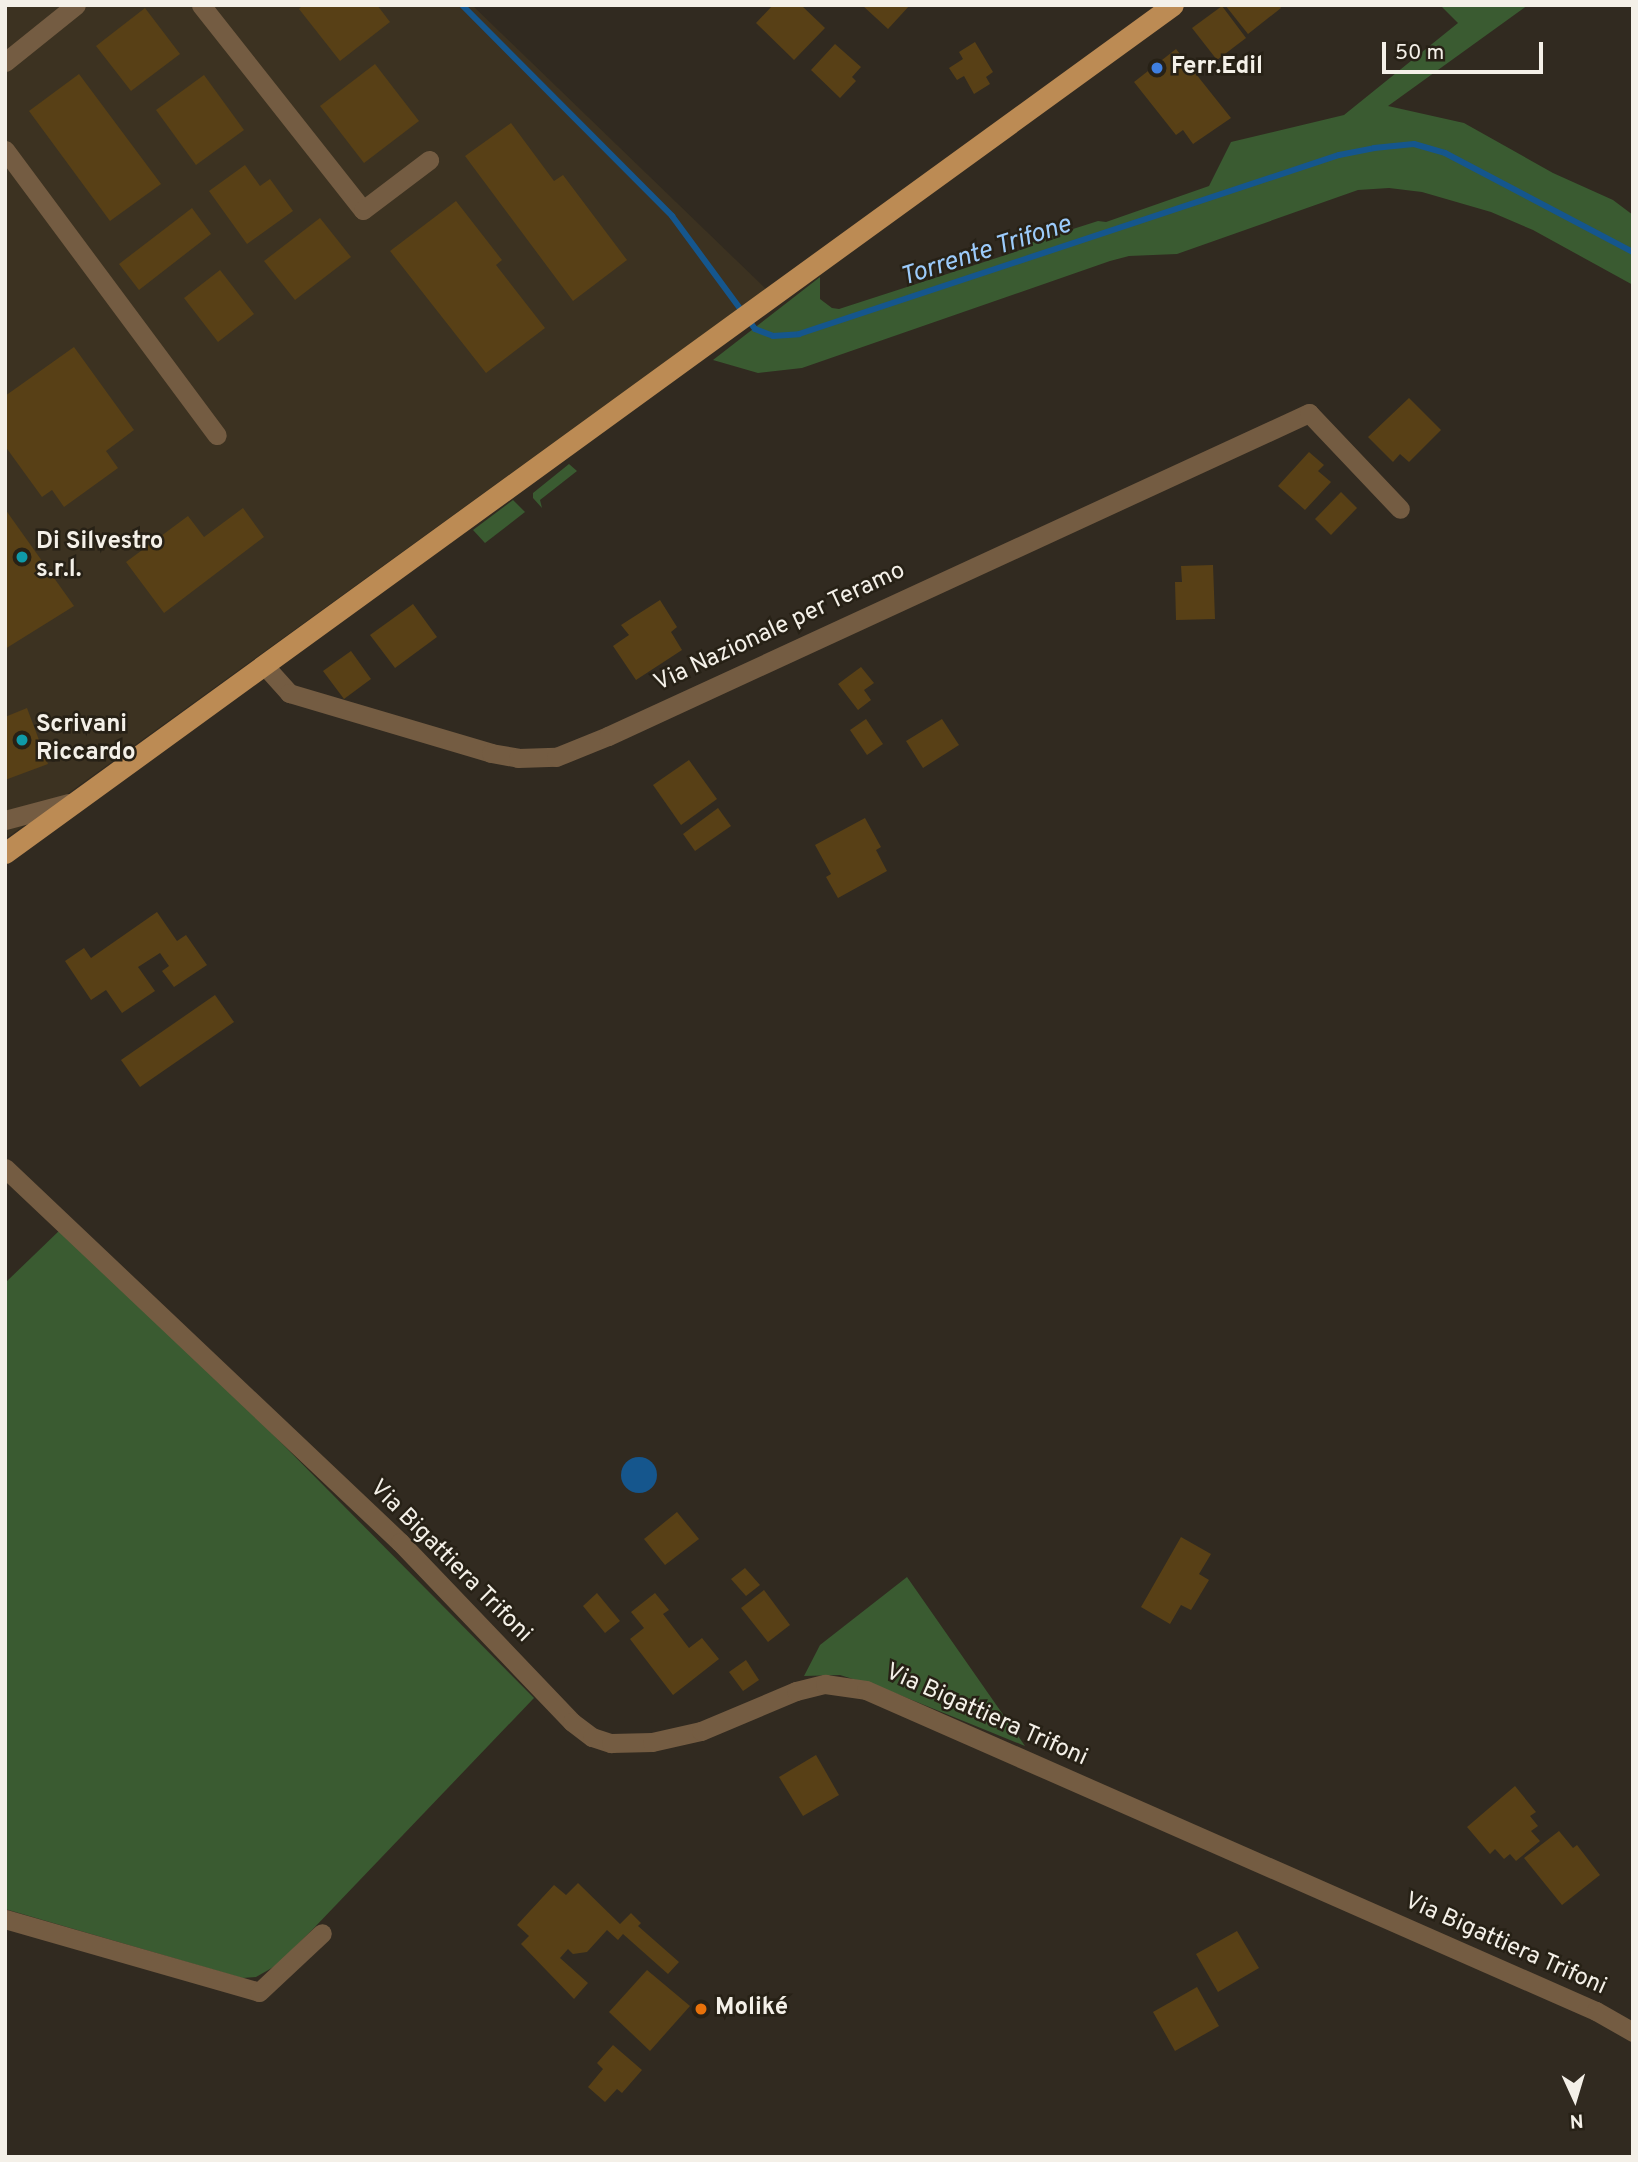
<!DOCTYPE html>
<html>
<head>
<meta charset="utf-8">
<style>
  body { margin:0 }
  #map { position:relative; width:1638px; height:2162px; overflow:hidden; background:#312a20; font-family:Overpass,sans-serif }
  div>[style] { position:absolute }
  .built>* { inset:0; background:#3c3221 }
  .green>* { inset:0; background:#3a5b31 }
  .water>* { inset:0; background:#15568d }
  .round { border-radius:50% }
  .stream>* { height:6px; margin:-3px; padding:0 3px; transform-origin:3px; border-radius:3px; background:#15568d }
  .building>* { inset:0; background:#584016 }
  .street>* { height:19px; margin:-9.5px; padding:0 9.5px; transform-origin:9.5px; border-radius:9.5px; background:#745c42 }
  .primary>* { height:21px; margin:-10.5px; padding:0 10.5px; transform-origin:10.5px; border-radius:10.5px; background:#bc8b54 }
  .dots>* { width:19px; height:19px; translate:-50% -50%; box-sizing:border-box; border:4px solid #272116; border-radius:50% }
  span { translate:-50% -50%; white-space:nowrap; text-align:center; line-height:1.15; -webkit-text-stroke:5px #272116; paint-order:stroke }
  .poi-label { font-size:24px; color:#f4f0e8; font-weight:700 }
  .left { translate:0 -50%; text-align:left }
  .street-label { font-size:24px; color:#f4f0e8 }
  .water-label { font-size:26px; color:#9ccbfb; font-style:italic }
  .frame { position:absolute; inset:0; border:7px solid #f4f0e8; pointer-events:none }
  .north { position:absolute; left:1540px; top:2064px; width:70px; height:70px; -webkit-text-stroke:5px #272116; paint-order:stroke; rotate:176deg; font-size:19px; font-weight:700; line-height:28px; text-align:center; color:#f4f0e8 }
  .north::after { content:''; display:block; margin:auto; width:24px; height:32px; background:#f4f0e8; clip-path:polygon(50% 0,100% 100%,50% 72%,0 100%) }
  .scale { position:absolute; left:1382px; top:42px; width:161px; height:32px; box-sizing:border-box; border:4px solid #f4f0e8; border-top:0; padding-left:9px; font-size:21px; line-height:24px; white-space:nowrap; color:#f4f0e8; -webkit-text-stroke:5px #272116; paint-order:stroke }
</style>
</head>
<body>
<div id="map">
  <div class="built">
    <i style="clip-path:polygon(5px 5px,472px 5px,766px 289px,5px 839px)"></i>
  </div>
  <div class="green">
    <i style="clip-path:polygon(1440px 5px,1528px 5px,1388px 106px,1464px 123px,1553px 173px,1613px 200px,1633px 215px,1633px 285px,1533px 230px,1491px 212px,1422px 192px,1389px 188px,1358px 190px,1177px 254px,1129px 256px,1110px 261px,802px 368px,758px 373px,713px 360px,820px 277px,820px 299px,832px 308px,839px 309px,1018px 251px,1026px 244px,1098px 221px,1106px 222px,1209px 186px,1231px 142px,1344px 115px,1458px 23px)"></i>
    <i style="clip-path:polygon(569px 464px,577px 471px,540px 500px,542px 508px,533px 498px,533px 493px)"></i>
    <i style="clip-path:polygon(513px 500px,525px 512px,485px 543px,473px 530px)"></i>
    <i style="clip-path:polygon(61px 1229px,227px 1388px,534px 1698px,313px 1929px,277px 1965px,256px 1977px,242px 1978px,5px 1909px,5px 1283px)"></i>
    <i style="clip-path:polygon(907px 1577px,1025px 1746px,885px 1689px,840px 1675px,804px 1676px,820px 1645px)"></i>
  </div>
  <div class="water">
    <i class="round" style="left:621px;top:1457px;width:36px;height:36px"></i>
  </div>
  <div class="stream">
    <i style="left:462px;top:5px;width:298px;rotate:45.1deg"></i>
    <i style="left:672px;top:216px;width:140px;rotate:53.7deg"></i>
    <i style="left:755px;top:329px;width:19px;rotate:21deg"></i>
    <i style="left:773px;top:336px;width:26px;rotate:-4deg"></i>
    <i style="left:799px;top:334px;width:569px;rotate:-18.34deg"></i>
    <i style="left:1339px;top:155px;width:36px;rotate:-11deg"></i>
    <i style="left:1374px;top:148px;width:40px;rotate:-5.7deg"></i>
    <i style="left:1414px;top:144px;width:32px;rotate:16deg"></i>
    <i style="left:1445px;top:153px;width:212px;rotate:27.8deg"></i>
  </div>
  <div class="building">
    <i style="clip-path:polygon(303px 5px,377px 5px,390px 22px,340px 61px,299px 9px)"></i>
    <i style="clip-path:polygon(773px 5px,801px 5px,825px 28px,794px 60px,756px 23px)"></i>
    <i style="clip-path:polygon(862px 5px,910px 5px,888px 29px)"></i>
    <i style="clip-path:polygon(1225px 5px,1279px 5px,1281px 8px,1248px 34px)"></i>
    <i style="clip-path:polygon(1222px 6px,1246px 38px,1217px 60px,1192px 28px)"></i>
    <i style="clip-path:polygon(145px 8px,180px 54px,131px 91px,96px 46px)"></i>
    <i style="clip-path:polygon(975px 42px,993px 72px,986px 77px,990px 84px,974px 94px,964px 76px,957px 80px,949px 68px,963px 59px,959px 52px)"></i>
    <i style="clip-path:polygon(835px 44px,861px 67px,852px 77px,856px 81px,840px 98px,811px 70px)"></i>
    <i style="clip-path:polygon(1176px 49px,1231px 118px,1193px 144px,1183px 130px,1176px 135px,1134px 82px)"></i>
    <i style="clip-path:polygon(375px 64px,419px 121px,364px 163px,320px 106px)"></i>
    <i style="clip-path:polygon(79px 74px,161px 184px,110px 221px,29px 111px)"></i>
    <i style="clip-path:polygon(204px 75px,244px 130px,196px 165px,156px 110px)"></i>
    <i style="clip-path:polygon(511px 123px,554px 181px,563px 175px,627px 260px,573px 301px,465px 156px)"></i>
    <i style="clip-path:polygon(245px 165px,260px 186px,270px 179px,293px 211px,247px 244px,209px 191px)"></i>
    <i style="clip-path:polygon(456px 201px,502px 260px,496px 265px,545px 328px,486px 373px,390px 251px)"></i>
    <i style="clip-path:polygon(192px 208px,211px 234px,139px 290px,119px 264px)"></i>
    <i style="clip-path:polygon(320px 218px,351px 257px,295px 300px,264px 261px)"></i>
    <i style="clip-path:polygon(220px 270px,254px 314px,218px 342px,184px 298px)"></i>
    <i style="clip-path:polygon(74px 347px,134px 430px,106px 451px,118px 468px,64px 507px,52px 490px,42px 497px,5px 446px,5px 396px)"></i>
    <i style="clip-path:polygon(1409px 398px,1441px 430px,1409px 462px,1400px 454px,1393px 462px,1368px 437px)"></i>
    <i style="clip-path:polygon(1309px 452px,1324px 465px,1318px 471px,1331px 482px,1305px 510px,1278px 486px)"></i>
    <i style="clip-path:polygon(1341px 492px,1357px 508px,1331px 535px,1315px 519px)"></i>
    <i style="clip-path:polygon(243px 508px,264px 537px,164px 613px,126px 562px,188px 516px,204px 537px)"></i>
    <i style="clip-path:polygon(5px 509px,74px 606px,5px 649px)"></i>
    <i style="clip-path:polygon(1213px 565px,1215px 619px,1176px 620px,1175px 582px,1182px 582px,1181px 566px)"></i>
    <i style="clip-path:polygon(660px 600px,677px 627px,671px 632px,682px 650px,636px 680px,613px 646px,629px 635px,621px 625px)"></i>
    <i style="clip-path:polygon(413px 604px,437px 637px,395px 668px,370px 635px)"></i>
    <i style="clip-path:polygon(351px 651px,371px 679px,344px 699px,323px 671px)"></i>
    <i style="clip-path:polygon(861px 667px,874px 683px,864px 690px,871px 700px,858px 710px,838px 684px)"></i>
    <i style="clip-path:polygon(27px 708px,48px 764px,5px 780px,5px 717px)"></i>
    <i style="clip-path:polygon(866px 719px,883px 744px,867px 755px,850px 730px)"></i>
    <i style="clip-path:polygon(942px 719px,959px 745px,923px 768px,906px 741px)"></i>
    <i style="clip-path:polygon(689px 760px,717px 799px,681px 825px,653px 785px)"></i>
    <i style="clip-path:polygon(718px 808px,731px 826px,695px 851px,683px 834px)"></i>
    <i style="clip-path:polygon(865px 818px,881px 847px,876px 850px,887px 871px,838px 898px,826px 877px,831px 874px,815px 845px)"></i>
    <i style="clip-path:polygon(157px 912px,177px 941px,186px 935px,207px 965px,174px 987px,162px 971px,169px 966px,160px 953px,138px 967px,155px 991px,122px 1013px,106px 990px,91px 1000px,65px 961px,84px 948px,91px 958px)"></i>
    <i style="clip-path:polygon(215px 995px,234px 1022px,140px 1087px,121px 1060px)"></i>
    <i style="clip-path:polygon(677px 1512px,699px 1539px,665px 1565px,644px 1539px)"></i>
    <i style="clip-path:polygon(1181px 1537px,1211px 1554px,1199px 1574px,1209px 1580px,1191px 1610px,1181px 1605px,1170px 1624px,1141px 1607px)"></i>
    <i style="clip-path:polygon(745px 1568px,760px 1585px,746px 1596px,731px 1579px)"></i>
    <i style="clip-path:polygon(764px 1590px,790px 1625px,768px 1642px,741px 1608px)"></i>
    <i style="clip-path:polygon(597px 1593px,620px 1621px,605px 1633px,583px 1606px)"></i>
    <i style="clip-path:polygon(655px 1593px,669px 1610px,663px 1614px,689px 1648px,702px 1638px,719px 1659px,673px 1695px,630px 1639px,644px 1628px,631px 1612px)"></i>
    <i style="clip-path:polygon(746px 1660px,759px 1680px,743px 1691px,729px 1672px)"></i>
    <i style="clip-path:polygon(816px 1755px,839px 1795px,803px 1816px,779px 1777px)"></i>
    <i style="clip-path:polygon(1515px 1786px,1536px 1812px,1530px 1816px,1538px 1826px,1531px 1831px,1540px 1841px,1516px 1861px,1510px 1854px,1504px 1859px,1495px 1849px,1490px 1854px,1467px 1827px)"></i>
    <i style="clip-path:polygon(1559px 1831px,1573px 1848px,1577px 1845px,1600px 1875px,1562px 1905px,1524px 1858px)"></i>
    <i style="clip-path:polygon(578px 1883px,620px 1924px,631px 1913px,641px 1923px,638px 1926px,679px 1962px,668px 1974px,623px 1934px,618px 1940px,607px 1930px,587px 1952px,573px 1954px,568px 1949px,560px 1958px,588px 1983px,574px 1999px,521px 1944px,529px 1936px,517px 1925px,554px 1885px,566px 1895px)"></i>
    <i style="clip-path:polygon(1237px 1931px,1259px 1968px,1218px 1992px,1196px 1954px)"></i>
    <i style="clip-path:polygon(647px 1970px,690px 2006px,650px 2051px,609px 2012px)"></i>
    <i style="clip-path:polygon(1197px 1987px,1219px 2026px,1175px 2051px,1153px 2012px)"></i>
    <i style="clip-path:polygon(613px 2045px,642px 2070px,622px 2093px,617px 2089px,605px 2102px,588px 2087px,603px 2069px,597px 2063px)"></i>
  </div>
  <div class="street">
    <i style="left:201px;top:5px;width:261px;rotate:51.7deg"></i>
    <i style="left:363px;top:210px;width:83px;rotate:-37.1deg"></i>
    <i style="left:5px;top:62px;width:91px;rotate:-38.8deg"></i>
    <i style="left:5px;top:150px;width:355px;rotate:53.4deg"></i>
    <i style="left:264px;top:665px;width:38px;rotate:48deg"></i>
    <i style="left:289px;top:693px;width:211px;rotate:16.5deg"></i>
    <i style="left:491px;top:753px;width:27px;rotate:10deg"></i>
    <i style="left:518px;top:758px;width:38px;rotate:-2deg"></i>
    <i style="left:556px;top:757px;width:56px;rotate:-22deg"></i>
    <i style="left:608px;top:736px;width:772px;rotate:-24.74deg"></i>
    <i style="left:1309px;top:413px;width:132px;rotate:46.5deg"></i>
    <i style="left:5px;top:820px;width:66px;rotate:-14.9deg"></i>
    <i style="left:5px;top:1168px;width:544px;rotate:43.44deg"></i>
    <i style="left:400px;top:1542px;width:249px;rotate:46.3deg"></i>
    <i style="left:572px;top:1722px;width:25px;rotate:37deg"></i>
    <i style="left:592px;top:1737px;width:20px;rotate:18deg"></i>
    <i style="left:611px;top:1743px;width:41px;rotate:-1.4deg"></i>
    <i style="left:652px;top:1742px;width:50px;rotate:-12.7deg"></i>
    <i style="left:701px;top:1731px;width:103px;rotate:-22.8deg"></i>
    <i style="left:796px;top:1691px;width:30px;rotate:-14deg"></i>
    <i style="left:825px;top:1684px;width:41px;rotate:8.3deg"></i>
    <i style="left:866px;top:1690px;width:797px;rotate:23.74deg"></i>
    <i style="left:1596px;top:2011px;width:43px;rotate:29.6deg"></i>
    <i style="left:5px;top:1919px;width:264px;rotate:16deg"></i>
    <i style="left:259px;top:1992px;width:86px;rotate:-43.1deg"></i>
  </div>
  <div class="primary">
    <i style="left:5px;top:853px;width:1443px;rotate:-35.98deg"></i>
  </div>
  <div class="dots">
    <i style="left:1157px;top:68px;background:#3f7fe0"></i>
    <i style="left:22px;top:557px;background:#0f9aa8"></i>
    <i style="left:22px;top:740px;background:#0f9aa8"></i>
    <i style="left:701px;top:2009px;background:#e8710a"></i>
  </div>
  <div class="poi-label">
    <span class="left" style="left:1171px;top:68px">Ferr.Edil</span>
    <span class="left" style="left:36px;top:557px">Di Silvestro<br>s.r.l.</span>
    <span class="left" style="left:36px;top:740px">Scrivani<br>Riccardo</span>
    <span class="left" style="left:715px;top:2009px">Moliké</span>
  </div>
  <div class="street-label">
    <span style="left:780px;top:628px;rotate:-25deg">Via Nazionale per Teramo</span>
    <span style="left:450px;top:1562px;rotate:45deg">Via Bigattiera Trifoni</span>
    <span style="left:986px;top:1716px;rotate:24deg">Via Bigattiera Trifoni</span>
    <span style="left:1505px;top:1945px;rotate:24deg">Via Bigattiera Trifoni</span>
  </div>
  <div class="water-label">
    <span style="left:986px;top:252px;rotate:-18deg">Torrente Trifone</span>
  </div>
  <div class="frame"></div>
  <div class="north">N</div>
  <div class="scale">50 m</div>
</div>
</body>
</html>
